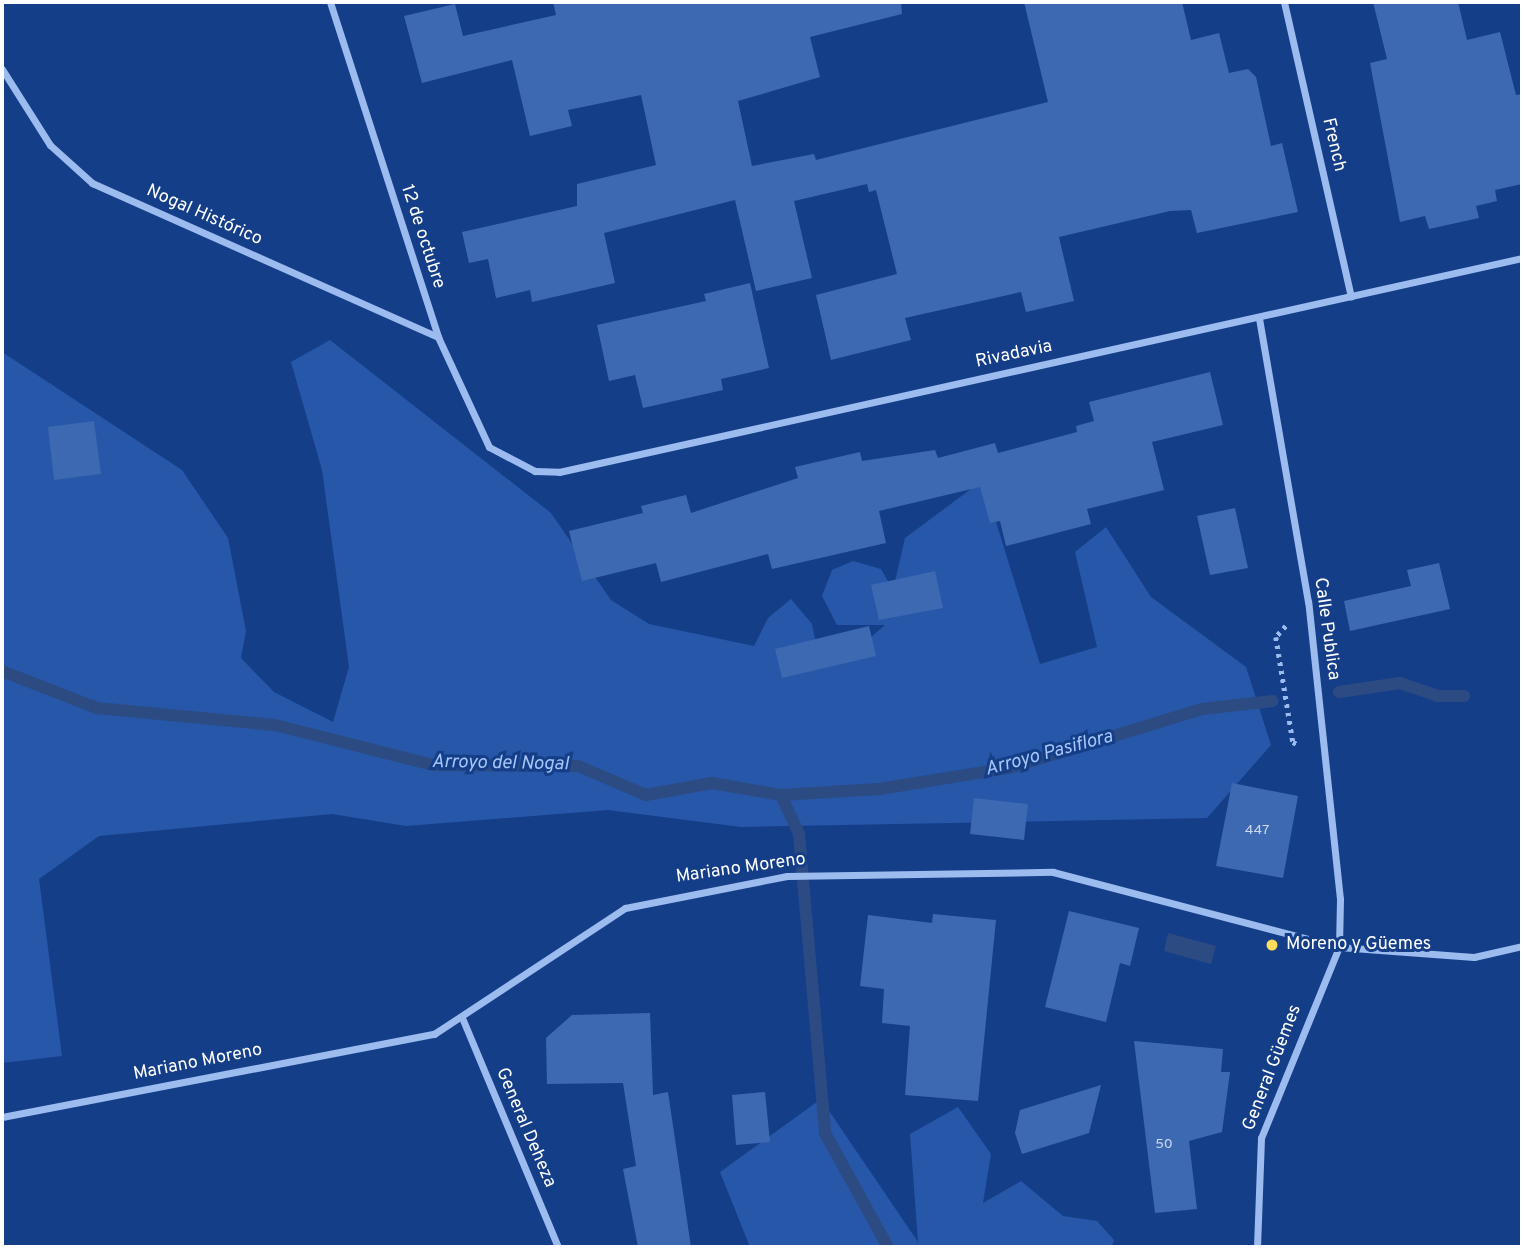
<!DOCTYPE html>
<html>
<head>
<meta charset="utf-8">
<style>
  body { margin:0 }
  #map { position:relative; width:1524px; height:1249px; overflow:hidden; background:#153e89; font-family:Overpass,sans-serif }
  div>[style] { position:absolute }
  .green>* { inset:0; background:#2757a8 }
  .water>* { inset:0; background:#2c4b83 }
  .stream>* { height:12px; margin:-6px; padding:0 6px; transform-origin:6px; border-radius:6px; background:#2c4b83 }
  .building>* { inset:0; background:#3d69b2 }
  .path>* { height:4.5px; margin-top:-2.25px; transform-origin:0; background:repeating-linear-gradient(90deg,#9cbbef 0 3.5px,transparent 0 8.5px) }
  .street>* { height:7px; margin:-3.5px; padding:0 3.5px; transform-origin:3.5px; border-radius:3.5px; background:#9cbbef }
  .dots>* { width:19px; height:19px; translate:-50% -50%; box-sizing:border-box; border:4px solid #153e89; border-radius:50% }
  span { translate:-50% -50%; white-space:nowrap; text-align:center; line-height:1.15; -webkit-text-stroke:6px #153e89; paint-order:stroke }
  .number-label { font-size:14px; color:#cedaec }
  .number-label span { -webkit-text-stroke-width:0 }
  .street-label { font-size:18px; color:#fff }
  .poi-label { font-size:18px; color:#fff }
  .left { translate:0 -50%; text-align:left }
  .water-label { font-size:19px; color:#a7c5f7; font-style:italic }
  .frame { position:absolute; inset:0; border:4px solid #fff; pointer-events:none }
</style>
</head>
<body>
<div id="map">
  <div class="green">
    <i style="clip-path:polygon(330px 340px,551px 513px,611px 600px,649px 624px,754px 646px,768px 618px,791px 599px,812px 624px,816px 644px,856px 650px,885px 625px,837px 625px,822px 596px,832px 570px,853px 561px,881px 569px,893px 590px,905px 538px,983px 480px,1040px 664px,1097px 647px,1075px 552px,1106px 527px,1151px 597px,1246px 667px,1271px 745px,1207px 818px,741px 827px,608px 810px,406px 826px,332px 814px,99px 836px,39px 879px,62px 1056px,2px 1063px,2px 352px,182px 470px,228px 538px,246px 631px,241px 658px,274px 692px,333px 722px,349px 667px,322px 470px,291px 362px)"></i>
    <i style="clip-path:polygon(821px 1099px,918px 1242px,910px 1134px,958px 1107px,991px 1154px,983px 1203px,1021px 1181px,1063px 1216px,1097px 1221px,1114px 1240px,1112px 1247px,750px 1247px,720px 1172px)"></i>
  </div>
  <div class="water">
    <i style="clip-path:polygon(1168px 933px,1216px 946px,1211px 964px,1164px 951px)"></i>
  </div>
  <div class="stream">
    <i style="left:2px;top:671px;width:102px;rotate:21.3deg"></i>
    <i style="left:97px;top:708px;width:179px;rotate:5.5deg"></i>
    <i style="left:275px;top:725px;width:163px;rotate:14.2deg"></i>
    <i style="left:433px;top:765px;width:145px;rotate:0.4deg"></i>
    <i style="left:578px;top:766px;width:74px;rotate:23.1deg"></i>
    <i style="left:646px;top:795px;width:67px;rotate:-10.3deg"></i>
    <i style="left:712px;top:783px;width:70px;rotate:9.9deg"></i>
    <i style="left:781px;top:795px;width:43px;rotate:65.2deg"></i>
    <i style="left:799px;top:834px;width:300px;rotate:85deg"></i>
    <i style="left:825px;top:1133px;width:130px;rotate:61.1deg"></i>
    <i style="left:1339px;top:692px;width:62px;rotate:-8.4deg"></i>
    <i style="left:1400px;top:683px;width:39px;rotate:19deg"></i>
    <i style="left:1437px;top:696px;width:27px"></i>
    <i style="left:781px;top:795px;width:98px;rotate:-3.5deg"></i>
    <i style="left:879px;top:789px;width:132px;rotate:-9.2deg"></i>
    <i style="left:1009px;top:768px;width:202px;rotate:-17deg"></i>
    <i style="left:1202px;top:709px;width:71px;rotate:-6.4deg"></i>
  </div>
  <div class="building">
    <i style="clip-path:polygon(553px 2px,901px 2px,902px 14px,810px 37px,820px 77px,738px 101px,752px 166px,814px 154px,816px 160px,1048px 102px,1024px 2px,1182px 2px,1191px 40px,1219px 33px,1229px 73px,1248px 69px,1256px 77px,1271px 146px,1282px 143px,1298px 212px,1197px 233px,1191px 210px,1170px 211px,1059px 237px,1074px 301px,1026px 312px,1021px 292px,905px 318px,911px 340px,831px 360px,816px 295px,897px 274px,876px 190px,869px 192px,867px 184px,794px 201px,812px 278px,756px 291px,735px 200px,604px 233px,615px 283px,532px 302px,530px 290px,496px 298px,488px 259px,469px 263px,462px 232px,577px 206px,577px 184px,656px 165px,641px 95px,568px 110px,572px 126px,530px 136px,512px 60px,422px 83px,404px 16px,455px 4px,463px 36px,556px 15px)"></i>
    <i style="clip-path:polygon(1373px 2px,1458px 2px,1467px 40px,1500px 32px,1516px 95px,1522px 94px,1522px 184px,1495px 190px,1497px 201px,1476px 206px,1479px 218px,1429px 229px,1425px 216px,1400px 222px,1370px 63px,1387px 59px)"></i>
    <i style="clip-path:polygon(750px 283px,769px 368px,721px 379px,723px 390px,643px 408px,635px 375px,609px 381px,597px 325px,706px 301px,704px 294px)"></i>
    <i style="clip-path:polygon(1210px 372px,1223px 425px,1152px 442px,1164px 490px,1087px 509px,1091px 524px,1006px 546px,1000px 521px,990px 523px,980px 487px,879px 511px,886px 543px,772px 569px,768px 554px,661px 582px,656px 563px,582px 581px,569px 531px,643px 513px,641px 506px,686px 495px,691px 513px,798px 478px,795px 467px,860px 452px,862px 461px,935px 450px,938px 458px,995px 443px,998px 453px,1077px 432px,1076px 426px,1094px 421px,1089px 402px)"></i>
    <i style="clip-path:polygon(94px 421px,101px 474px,54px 480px,48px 427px)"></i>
    <i style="clip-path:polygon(1235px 508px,1248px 568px,1210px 575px,1197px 516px)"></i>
    <i style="clip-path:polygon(1439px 563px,1450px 609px,1350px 631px,1344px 601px,1411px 586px,1407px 570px)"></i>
    <i style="clip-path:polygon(935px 571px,943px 608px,879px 620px,871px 585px)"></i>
    <i style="clip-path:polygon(869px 626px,876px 656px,782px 678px,775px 649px)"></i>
    <i style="clip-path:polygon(1232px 783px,1298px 796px,1283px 878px,1216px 866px)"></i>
    <i style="clip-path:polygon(974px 798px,1028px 804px,1024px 840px,970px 834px)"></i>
    <i style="clip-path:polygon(1069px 911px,1139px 928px,1130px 966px,1120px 963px,1106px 1022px,1045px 1007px)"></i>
    <i style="clip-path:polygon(933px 914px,996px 920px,978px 1101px,905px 1095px,910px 1026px,882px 1023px,884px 989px,860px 986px,868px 915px,932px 923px)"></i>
    <i style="clip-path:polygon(650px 1013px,653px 1095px,668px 1092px,691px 1247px,638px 1247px,623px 1169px,636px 1166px,623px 1083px,547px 1084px,546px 1038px,572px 1015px)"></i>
    <i style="clip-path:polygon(1134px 1041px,1223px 1049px,1221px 1072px,1230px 1072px,1222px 1132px,1189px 1141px,1197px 1209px,1155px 1213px)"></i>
    <i style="clip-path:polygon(1101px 1085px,1089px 1133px,1022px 1154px,1015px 1133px,1020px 1110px)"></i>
    <i style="clip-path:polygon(765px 1092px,770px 1142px,736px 1145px,732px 1095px)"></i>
  </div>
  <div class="path">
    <i style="left:1286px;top:626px;width:15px;rotate:132deg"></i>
    <i style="left:1276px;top:637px;width:106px;rotate:80.8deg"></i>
    <i style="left:1293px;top:742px;width:7px;rotate:27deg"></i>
  </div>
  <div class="street">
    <i style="left:330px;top:2px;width:352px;rotate:72.1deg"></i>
    <i style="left:438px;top:337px;width:121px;rotate:65.1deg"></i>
    <i style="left:489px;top:447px;width:52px;rotate:27.6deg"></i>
    <i style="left:535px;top:471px;width:24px;rotate:2deg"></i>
    <i style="left:559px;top:472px;width:986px;rotate:-12.53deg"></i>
    <i style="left:1284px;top:2px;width:302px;rotate:77.2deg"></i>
    <i style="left:2px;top:69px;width:90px;rotate:57.7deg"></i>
    <i style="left:50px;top:145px;width:57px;rotate:42.1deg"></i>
    <i style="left:92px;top:183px;width:379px;rotate:24deg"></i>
    <i style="left:463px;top:1020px;width:246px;rotate:67.3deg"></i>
    <i style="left:2px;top:1117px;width:440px;rotate:-10.9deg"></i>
    <i style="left:434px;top:1034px;width:229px;rotate:-33.4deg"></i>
    <i style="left:625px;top:908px;width:165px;rotate:-11.2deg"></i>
    <i style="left:787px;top:876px;width:266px;rotate:-0.9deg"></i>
    <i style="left:1053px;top:872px;width:296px;rotate:14.7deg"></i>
    <i style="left:1339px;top:947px;width:135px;rotate:4.2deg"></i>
    <i style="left:1474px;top:957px;width:49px;rotate:-12.9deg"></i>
    <i style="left:1257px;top:1247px;width:109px;rotate:-87.9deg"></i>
    <i style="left:1261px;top:1138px;width:206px;rotate:-67.8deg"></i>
    <i style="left:1339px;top:947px;width:48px;rotate:-88.8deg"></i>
    <i style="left:1340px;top:899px;width:299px;rotate:-96.1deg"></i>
    <i style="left:1308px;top:602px;width:288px;rotate:-99.8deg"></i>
  </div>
  <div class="dots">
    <i style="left:1272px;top:945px;background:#ffdc5a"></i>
  </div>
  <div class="number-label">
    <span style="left:1257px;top:831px">447</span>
    <span style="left:1164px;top:1145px">50</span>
  </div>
  <div class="street-label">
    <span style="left:1333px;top:145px;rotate:77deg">French</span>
    <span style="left:204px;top:216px;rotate:24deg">Nogal Histórico</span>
    <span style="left:422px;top:237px;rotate:72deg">12 de octubre</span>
    <span style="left:1014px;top:355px;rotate:-12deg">Rivadavia</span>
    <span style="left:1326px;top:629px;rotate:82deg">Calle Publica</span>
    <span style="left:741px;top:869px;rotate:-8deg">Mariano Moreno</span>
    <span style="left:198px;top:1063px;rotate:-11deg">Mariano Moreno</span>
    <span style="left:1273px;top:1068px;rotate:-69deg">General Güemes</span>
    <span style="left:525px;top:1128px;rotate:67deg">General Deheza</span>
  </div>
  <div class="poi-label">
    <span class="left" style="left:1286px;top:945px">Moreno y Güemes</span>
  </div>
  <div class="water-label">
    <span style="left:1049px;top:754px;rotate:-15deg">Arroyo Pasiflora</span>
    <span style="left:500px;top:764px;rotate:1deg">Arroyo del Nogal</span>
  </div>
  <div class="frame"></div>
</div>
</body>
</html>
